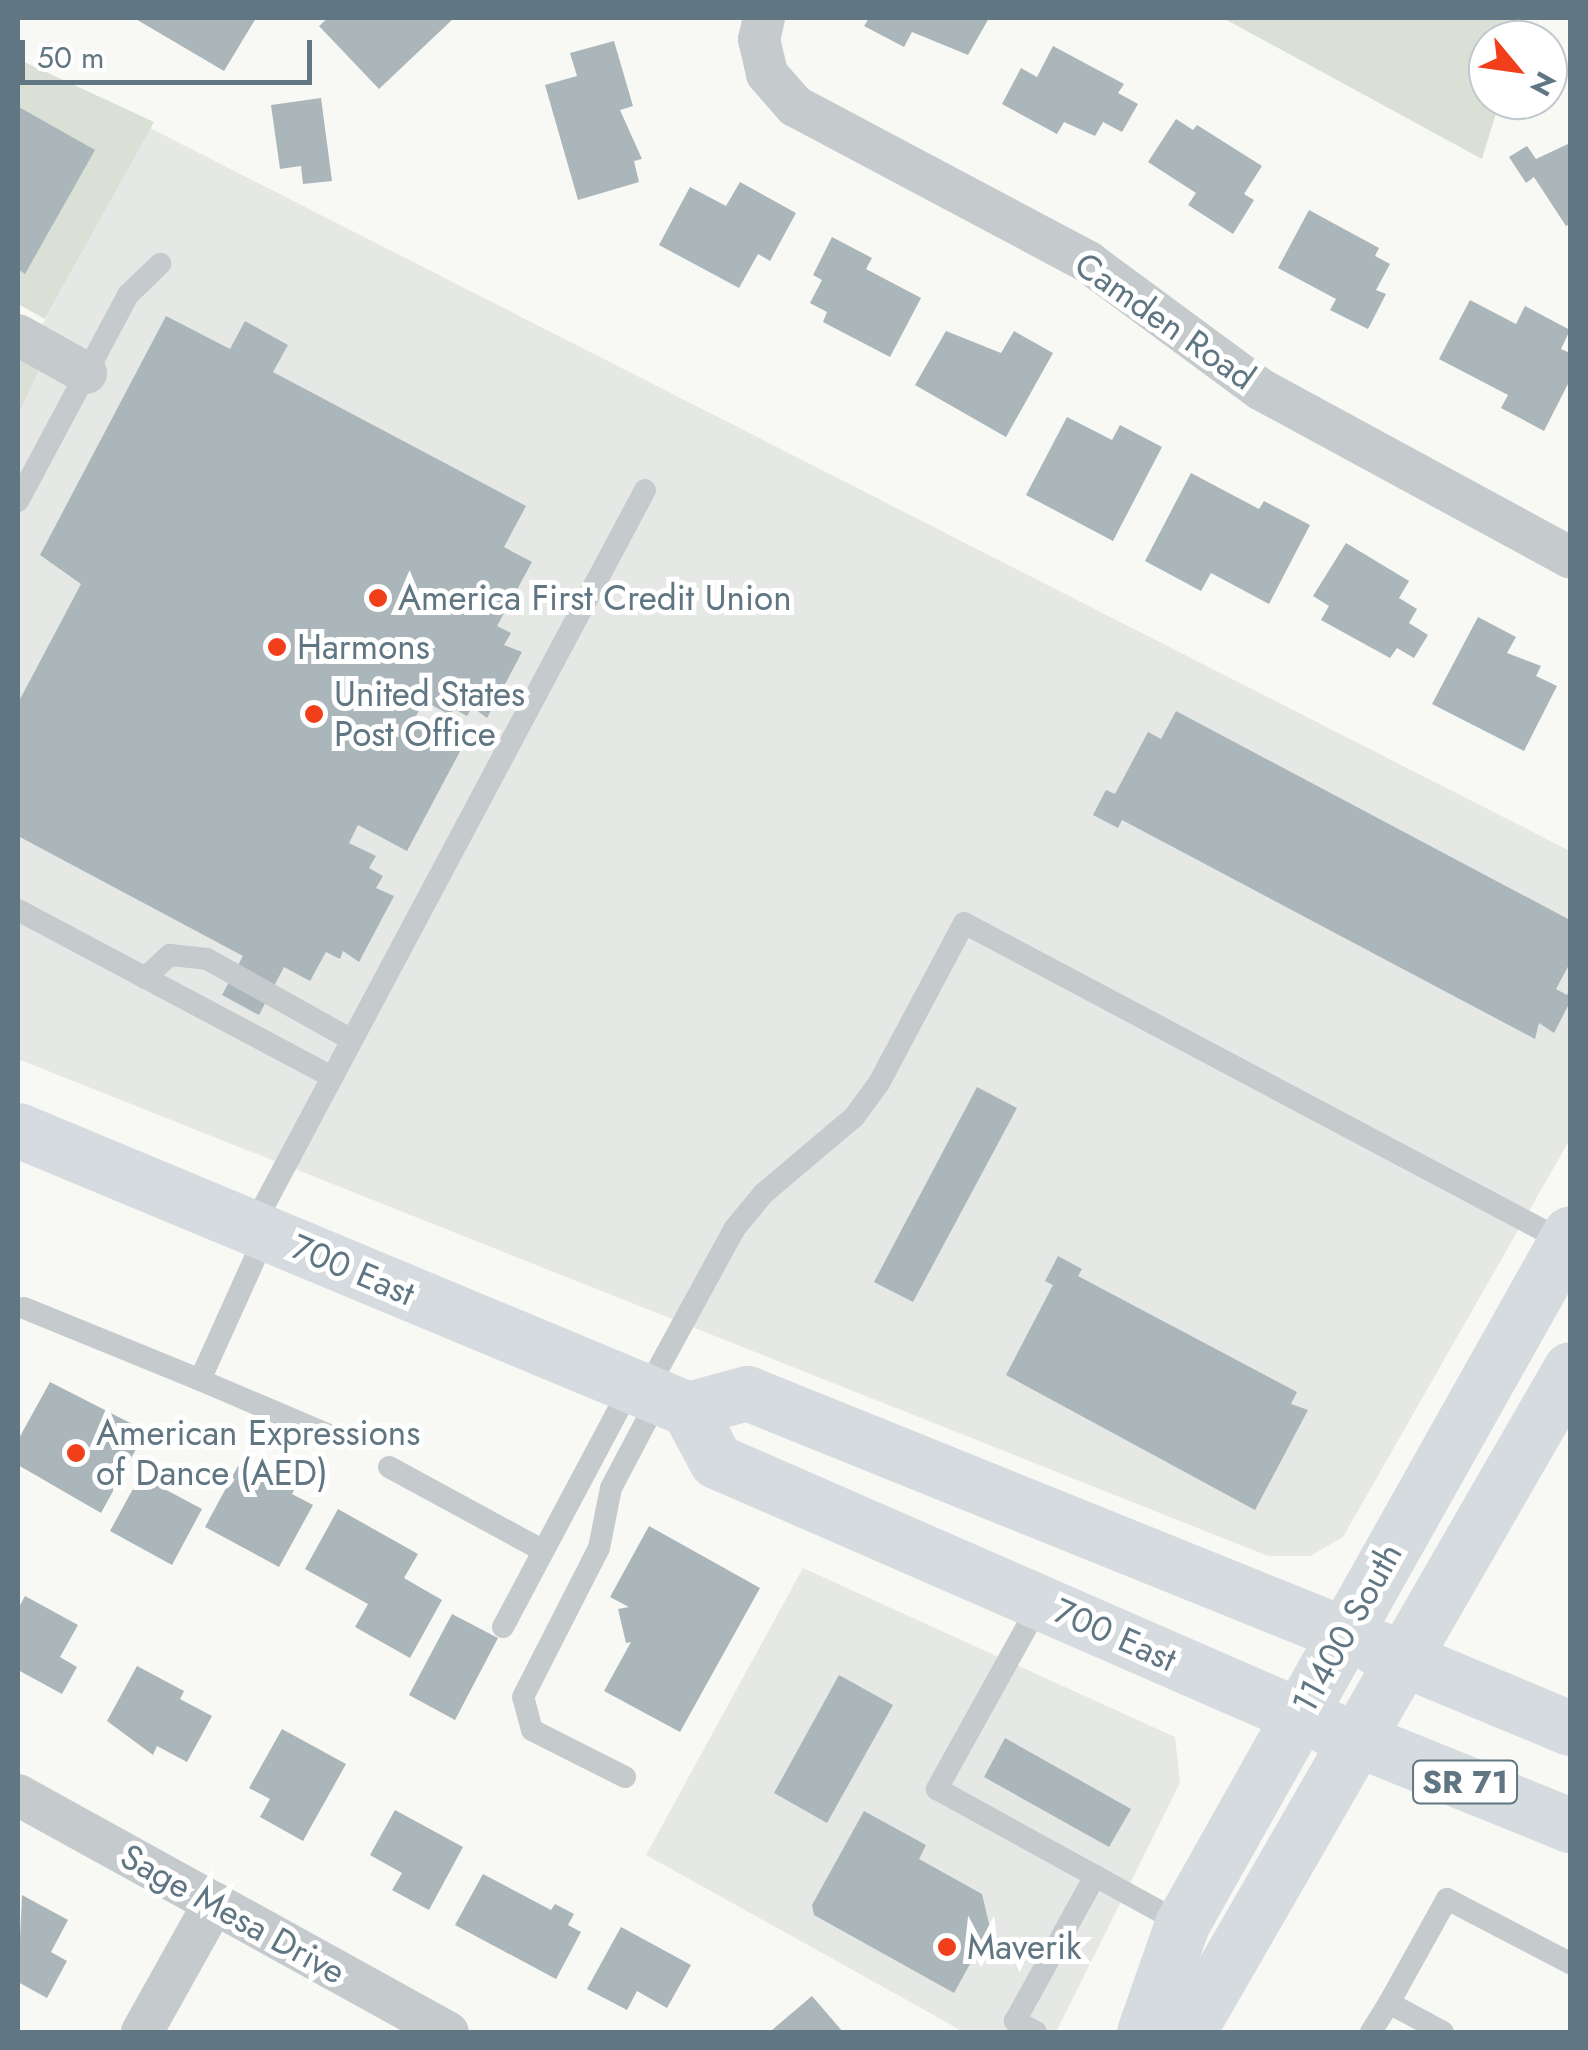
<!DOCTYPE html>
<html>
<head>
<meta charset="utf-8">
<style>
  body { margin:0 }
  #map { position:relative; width:1588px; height:2050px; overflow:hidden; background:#f8f8f5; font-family:Jost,sans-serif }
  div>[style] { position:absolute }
  .built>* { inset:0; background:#e6e8e6 }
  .green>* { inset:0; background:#dae0d5 }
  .building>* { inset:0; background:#abb6ba }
  .service>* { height:22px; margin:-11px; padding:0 11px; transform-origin:11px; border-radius:11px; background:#c5cacd }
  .minor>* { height:42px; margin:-21px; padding:0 21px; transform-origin:21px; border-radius:21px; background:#c5cacd }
  .secondary>* { height:55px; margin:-27.5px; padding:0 27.5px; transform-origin:27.5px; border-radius:27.5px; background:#d5dbde }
  .primary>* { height:55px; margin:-27.5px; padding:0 27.5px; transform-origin:27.5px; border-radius:27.5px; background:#d5dbde }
  .dots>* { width:28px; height:28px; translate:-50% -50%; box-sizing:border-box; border:5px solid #fff; border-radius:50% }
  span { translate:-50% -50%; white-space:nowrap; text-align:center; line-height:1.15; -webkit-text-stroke:10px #fff; paint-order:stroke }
  .shield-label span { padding:2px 8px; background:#fff; border:2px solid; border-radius:8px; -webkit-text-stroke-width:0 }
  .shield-label { font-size:32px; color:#607682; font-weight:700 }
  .street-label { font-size:35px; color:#607682 }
  .poi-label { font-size:35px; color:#607682 }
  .left { translate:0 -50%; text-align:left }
  .frame { position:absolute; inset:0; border:20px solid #607682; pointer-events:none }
  .north { position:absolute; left:1468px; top:20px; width:100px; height:100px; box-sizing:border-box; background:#fff; border:2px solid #bfc8cd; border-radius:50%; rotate:119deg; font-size:28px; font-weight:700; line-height:40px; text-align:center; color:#607682 }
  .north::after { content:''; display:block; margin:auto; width:35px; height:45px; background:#f13f1b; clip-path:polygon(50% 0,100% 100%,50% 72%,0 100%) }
  .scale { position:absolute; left:20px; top:40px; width:292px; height:45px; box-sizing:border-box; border:5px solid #607682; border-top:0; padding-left:12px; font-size:30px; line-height:35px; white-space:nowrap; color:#607682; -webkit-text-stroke:8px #fff; paint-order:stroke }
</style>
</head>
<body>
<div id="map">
  <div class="built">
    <i style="clip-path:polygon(150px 128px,1570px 851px,1570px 1139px,1343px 1537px,1310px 1556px,1268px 1556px,18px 1059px,18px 369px)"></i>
    <i style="clip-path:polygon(803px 1568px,1175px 1737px,1180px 1783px,1056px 2032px,964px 2032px,646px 1855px)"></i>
  </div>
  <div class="green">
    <i style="clip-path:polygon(1223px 18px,1525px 18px,1519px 40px,1488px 40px,1488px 100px,1500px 100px,1482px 159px)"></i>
    <i style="clip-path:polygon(18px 59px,154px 122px,45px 319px,18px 304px,18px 269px,24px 273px)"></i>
    <i style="clip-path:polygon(18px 357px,40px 368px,18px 414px)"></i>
  </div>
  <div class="building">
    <i style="clip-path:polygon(134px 18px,256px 18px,224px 71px)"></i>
    <i style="clip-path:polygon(328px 18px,454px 18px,379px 89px,319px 26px)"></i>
    <i style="clip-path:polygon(869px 18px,989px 18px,968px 55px,912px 32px,904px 47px,864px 26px)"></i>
    <i style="clip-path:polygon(614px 41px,633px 106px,620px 110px,642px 159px,634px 161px,639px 182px,578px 200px,545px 85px,577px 76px,570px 53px)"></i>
    <i style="clip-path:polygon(1053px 46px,1124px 84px,1118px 93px,1138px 104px,1122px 132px,1103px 122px,1095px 136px,1064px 122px,1057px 134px,1002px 104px,1021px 68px,1037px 77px)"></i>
    <i style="clip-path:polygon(321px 98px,332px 181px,303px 184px,301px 166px,280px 169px,271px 105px)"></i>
    <i style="clip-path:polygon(19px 107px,95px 150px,25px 274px,18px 269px)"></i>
    <i style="clip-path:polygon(1176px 119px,1193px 130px,1197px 125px,1262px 166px,1244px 194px,1254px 200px,1233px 234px,1188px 205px,1196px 193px,1148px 162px)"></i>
    <i style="clip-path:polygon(1570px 143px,1570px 224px,1566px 226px,1534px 177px,1526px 183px,1509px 157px,1527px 146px,1536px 159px)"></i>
    <i style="clip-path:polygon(740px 182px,796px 213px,770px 261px,758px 254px,739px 288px,659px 245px,690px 187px,726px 206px)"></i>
    <i style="clip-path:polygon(1309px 210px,1379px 248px,1375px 256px,1390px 264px,1376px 290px,1386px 294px,1368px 329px,1330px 310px,1336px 299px,1278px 268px)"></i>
    <i style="clip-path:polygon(832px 237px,872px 258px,866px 269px,921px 298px,890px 357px,823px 322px,827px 312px,810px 303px,822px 280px,813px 275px)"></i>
    <i style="clip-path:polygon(1470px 300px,1516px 324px,1525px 306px,1570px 330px,1561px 349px,1570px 353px,1570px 380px,1544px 431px,1501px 408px,1508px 395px,1439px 359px)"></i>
    <i style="clip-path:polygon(166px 316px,230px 349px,245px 321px,288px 345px,273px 372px,526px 506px,504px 547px,532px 562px,497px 626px,511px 633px,504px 645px,522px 652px,487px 718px,472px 707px,467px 716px,454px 709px,450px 715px,424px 701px,416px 716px,465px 742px,407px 851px,358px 825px,349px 843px,376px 856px,369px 868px,383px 876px,376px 888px,394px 896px,359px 962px,343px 951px,340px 959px,326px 952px,310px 981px,284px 967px,259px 1015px,222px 995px,243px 956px,18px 836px,18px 703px,81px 584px,40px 555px)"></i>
    <i style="clip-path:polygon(946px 331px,1001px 353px,1014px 331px,1053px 353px,1006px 437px,915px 385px)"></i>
    <i style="clip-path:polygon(1067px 417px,1112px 440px,1120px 425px,1162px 447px,1113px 541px,1026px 495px)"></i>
    <i style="clip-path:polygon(1191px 473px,1259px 509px,1264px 501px,1310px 525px,1269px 604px,1211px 573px,1201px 591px,1145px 561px)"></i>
    <i style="clip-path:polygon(1346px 543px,1409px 581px,1399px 598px,1417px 609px,1409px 623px,1428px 635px,1414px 658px,1397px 648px,1390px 658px,1321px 620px,1329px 606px,1313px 596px)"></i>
    <i style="clip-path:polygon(1478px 617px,1516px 637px,1507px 653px,1541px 666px,1536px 676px,1557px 686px,1524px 751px,1432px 704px)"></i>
    <i style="clip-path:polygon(1176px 711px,1570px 920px,1570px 963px,1556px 989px,1567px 995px,1570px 988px,1570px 1002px,1554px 1033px,1539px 1023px,1535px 1039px,1122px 820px,1118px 828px,1093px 815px,1106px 790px,1115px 794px,1148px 732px,1161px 739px)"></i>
    <i style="clip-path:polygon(977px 1087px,1017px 1108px,913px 1302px,874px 1282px)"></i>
    <i style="clip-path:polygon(1058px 1256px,1082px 1269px,1078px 1276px,1297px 1392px,1291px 1404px,1308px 1410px,1255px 1510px,1006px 1375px,1053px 1285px,1045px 1281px)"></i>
    <i style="clip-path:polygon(50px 1382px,146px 1431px,101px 1513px,18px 1465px,18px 1440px)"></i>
    <i style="clip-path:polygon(238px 1466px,258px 1477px,264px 1467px,297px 1485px,292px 1494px,313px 1505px,279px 1567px,205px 1527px)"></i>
    <i style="clip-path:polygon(140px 1476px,202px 1509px,172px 1565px,110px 1531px)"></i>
    <i style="clip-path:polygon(338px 1509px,418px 1554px,404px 1578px,442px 1600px,410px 1658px,355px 1627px,368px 1604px,305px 1569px)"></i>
    <i style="clip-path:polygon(649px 1526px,760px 1588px,680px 1732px,604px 1691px,631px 1642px,626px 1643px,618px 1609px,629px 1607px,610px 1597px)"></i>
    <i style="clip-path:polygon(25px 1596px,78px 1625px,60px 1657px,77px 1667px,62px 1694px,18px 1670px,18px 1609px)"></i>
    <i style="clip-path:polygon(452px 1614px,498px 1638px,455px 1720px,409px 1695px)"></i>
    <i style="clip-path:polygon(137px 1666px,184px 1691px,180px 1699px,212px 1716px,187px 1762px,157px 1746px,153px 1755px,107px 1721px)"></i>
    <i style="clip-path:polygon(839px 1675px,893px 1705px,827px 1823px,774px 1793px)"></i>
    <i style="clip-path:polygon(282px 1729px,346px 1764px,303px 1841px,260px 1817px,270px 1799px,249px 1788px)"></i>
    <i style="clip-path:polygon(1005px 1738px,1131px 1809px,1109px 1847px,984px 1777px)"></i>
    <i style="clip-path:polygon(395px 1810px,463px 1847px,429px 1910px,392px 1890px,402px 1873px,370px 1855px)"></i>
    <i style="clip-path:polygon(864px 1811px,926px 1845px,919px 1859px,982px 1894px,990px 1928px,954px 1993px,814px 1915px,812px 1905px)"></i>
    <i style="clip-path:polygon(483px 1874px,551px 1910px,555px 1904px,574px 1914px,568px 1925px,581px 1932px,556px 1979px,455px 1925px)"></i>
    <i style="clip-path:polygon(22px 1895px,68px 1920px,51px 1952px,67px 1961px,47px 1998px,18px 1982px)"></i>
    <i style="clip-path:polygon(621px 1927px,691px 1965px,667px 2008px,637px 1991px,627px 2010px,587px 1989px)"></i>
    <i style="clip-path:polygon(812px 1996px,843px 2032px,775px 2032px,772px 2030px)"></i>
  </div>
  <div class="service">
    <i style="left:18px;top:501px;width:234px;rotate:-61.9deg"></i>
    <i style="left:128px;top:295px;width:45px;rotate:-44.1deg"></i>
    <i style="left:18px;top:910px;width:356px;rotate:28deg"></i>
    <i style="left:145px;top:978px;width:34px;rotate:-43deg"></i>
    <i style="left:170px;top:955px;width:37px;rotate:6deg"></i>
    <i style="left:207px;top:959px;width:166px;rotate:29.2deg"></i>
    <i style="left:252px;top:1228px;width:836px;rotate:-61.96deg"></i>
    <i style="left:24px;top:1308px;width:190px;rotate:22.2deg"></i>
    <i style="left:200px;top:1380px;width:160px;rotate:-65.7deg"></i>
    <i style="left:200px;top:1380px;width:142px;rotate:23.1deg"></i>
    <i style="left:646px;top:1391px;width:186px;rotate:-61.4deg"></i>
    <i style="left:735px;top:1228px;width:45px;rotate:-50.4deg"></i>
    <i style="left:764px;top:1193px;width:118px;rotate:-40.2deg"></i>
    <i style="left:854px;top:1117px;width:42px;rotate:-53.7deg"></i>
    <i style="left:879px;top:1083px;width:181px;rotate:-62deg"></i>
    <i style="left:964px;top:923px;width:680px;rotate:27.96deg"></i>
    <i style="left:389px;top:1467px;width:174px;rotate:28.5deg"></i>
    <i style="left:1040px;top:1603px;width:213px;rotate:119deg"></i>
    <i style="left:937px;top:1789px;width:278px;rotate:28.8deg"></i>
    <i style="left:503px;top:1627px;width:273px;rotate:-62deg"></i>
    <i style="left:625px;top:1777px;width:104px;rotate:-153.2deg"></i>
    <i style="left:532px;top:1730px;width:34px;rotate:-105deg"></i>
    <i style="left:523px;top:1697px;width:167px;rotate:-63deg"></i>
    <i style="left:599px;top:1548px;width:61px;rotate:-78.7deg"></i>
    <i style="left:611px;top:1488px;width:103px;rotate:-62.2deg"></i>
    <i style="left:1389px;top:2003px;width:119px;rotate:-60.9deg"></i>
    <i style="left:1447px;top:1899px;width:139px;rotate:27.5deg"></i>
    <i style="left:1036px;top:2032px;width:24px;rotate:-152deg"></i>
    <i style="left:1015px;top:2021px;width:166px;rotate:-61.1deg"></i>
    <i style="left:1371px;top:2032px;width:34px;rotate:-58deg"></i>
    <i style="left:1389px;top:2003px;width:61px;rotate:28.2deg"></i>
  </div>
  <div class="minor">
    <i style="left:764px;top:18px;width:22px;rotate:103deg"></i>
    <i style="left:759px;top:39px;width:36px;rotate:77deg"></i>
    <i style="left:767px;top:74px;width:43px;rotate:48.8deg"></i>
    <i style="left:795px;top:106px;width:332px;rotate:28deg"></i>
    <i style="left:1088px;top:262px;width:214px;rotate:36.4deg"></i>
    <i style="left:1260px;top:389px;width:353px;rotate:28.5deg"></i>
    <i style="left:18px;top:335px;width:78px;rotate:29.2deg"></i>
    <i style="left:18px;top:1795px;width:491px;rotate:28.9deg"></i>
    <i style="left:142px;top:2032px;width:148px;rotate:-60.8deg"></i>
  </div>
  <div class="secondary">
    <i style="left:18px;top:1130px;width:726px;rotate:22.61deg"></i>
    <i style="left:688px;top:1409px;width:61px;rotate:-15.2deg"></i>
    <i style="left:747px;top:1393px;width:644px;rotate:21.98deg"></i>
    <i style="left:688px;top:1409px;width:59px;rotate:61.7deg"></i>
    <i style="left:716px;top:1461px;width:635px;rotate:23.58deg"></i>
  </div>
  <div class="primary">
    <i style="left:1375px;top:1647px;width:211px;rotate:22.6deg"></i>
    <i style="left:1327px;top:1727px;width:262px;rotate:22deg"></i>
    <i style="left:1144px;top:2032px;width:114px;rotate:-70.6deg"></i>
    <i style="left:1182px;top:1924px;width:792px;rotate:-60.69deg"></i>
    <i style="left:1188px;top:2032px;width:765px;rotate:-60.05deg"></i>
  </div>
  <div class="dots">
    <i style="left:378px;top:598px;background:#f13f1b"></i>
    <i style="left:277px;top:647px;background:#f13f1b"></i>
    <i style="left:314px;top:714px;background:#f13f1b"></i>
    <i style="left:76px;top:1453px;background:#f13f1b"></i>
    <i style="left:947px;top:1947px;background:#f13f1b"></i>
  </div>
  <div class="shield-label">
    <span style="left:1465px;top:1782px">SR 71</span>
  </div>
  <div class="street-label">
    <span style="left:1165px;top:321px;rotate:35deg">Camden Road</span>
    <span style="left:353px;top:1270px;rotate:23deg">700 East</span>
    <span style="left:1347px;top:1628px;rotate:-61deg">11400 South</span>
    <span style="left:1115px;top:1635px;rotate:24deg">700 East</span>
    <span style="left:233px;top:1914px;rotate:29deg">Sage Mesa Drive</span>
  </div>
  <div class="poi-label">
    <span class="left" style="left:398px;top:598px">America First Credit Union</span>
    <span class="left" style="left:297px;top:647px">Harmons</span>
    <span class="left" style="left:334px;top:714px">United States<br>Post Office</span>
    <span class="left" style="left:96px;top:1453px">American Expressions<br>of Dance (AED)</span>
    <span class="left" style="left:967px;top:1947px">Maverik</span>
  </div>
  <div class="frame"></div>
  <div class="north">N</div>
  <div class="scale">50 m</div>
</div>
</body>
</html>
